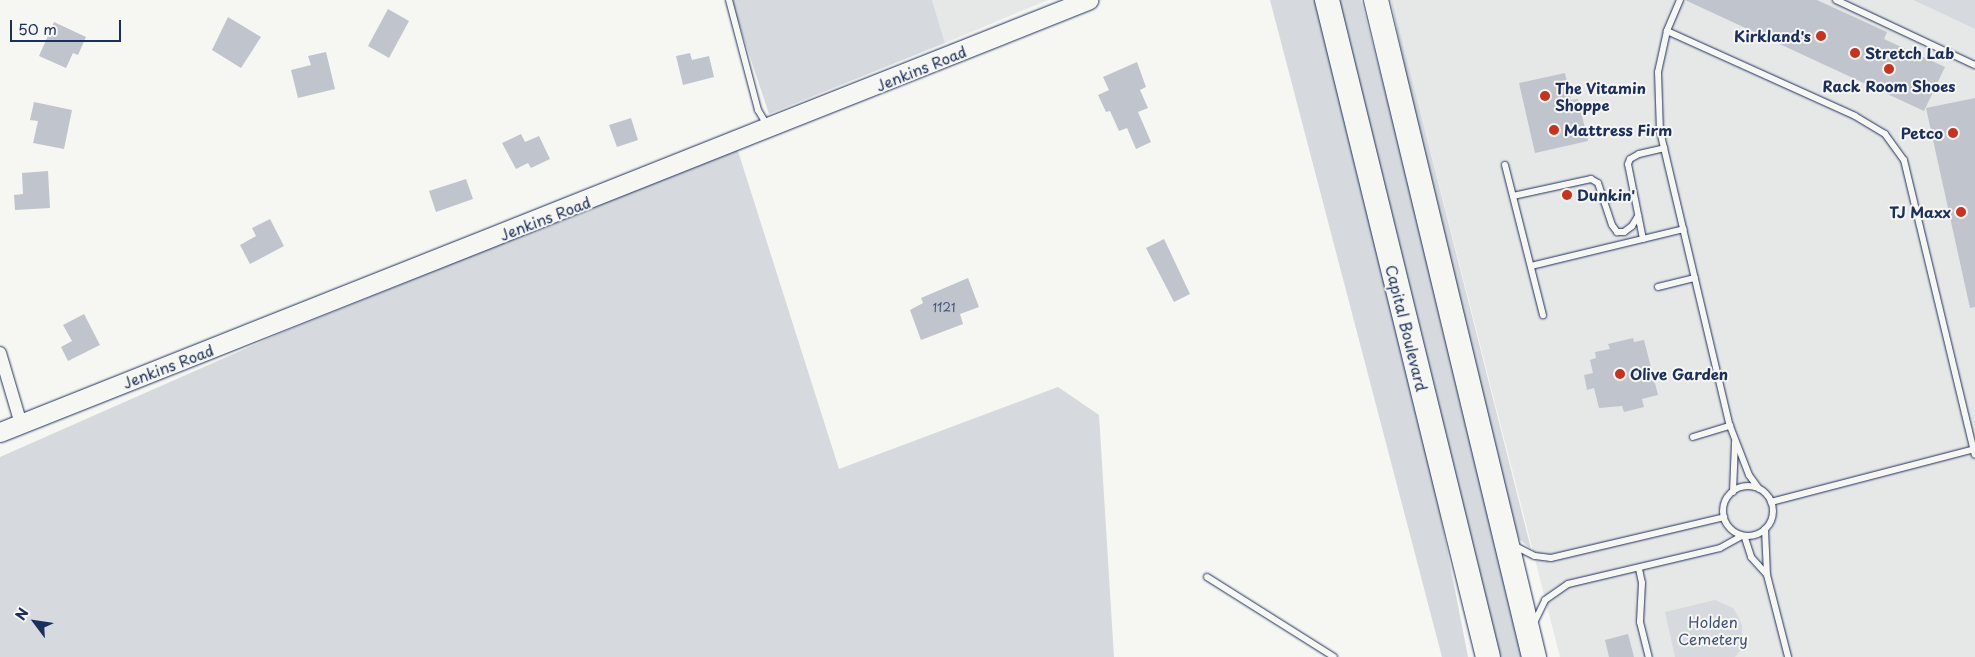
<!DOCTYPE html>
<html>
<head>
<meta charset="utf-8">
<style>
  body { margin:0 }
  #map { position:relative; width:1975px; height:657px; overflow:hidden; background:#f6f6f2; font-family:"Playpen Sans",sans-serif }
  div>[style] { position:absolute }
  .built>* { inset:0; background:#e6e7e7 }
  .green>* { inset:0; background:#d6d9dd }
  .building>* { inset:0; background:#c0c4cd }
  .roads { filter:drop-shadow(0 0 1px #1b2f5e) drop-shadow(0 0 1px #1b2f5e) }
  .lane>* { height:6px; margin:-3px; padding:0 3px; transform-origin:3px; border-radius:3px; background:#f6f6f2 }
  .lane>.ring { margin:-3px; padding:0; box-sizing:content-box; background:none; border:6px solid #f6f6f2; border-radius:50% }
  .street>* { height:12px; margin:-6px; padding:0 6px; transform-origin:6px; border-radius:6px; background:#f6f6f2 }
  .secondary>* { height:19px; margin:-9.5px; padding:0 9.5px; transform-origin:9.5px; border-radius:9.5px; background:#f6f6f2 }
  .highway>* { height:24px; margin:-12px; padding:0 12px; transform-origin:12px; border-radius:12px; background:#f6f6f2 }
  .dots>* { width:14px; height:14px; translate:-50% -50%; box-sizing:border-box; border:2px solid #f6f6f2; border-radius:50% }
  span { translate:-50% -50%; white-space:nowrap; text-align:center; line-height:1.15; -webkit-text-stroke:4px #f6f6f2; paint-order:stroke }
  .number-label { font-size:12px; color:#44547a }
  .number-label span { -webkit-text-stroke-width:0 }
  .poi-label { font-size:15px; color:#1b2f5e; font-weight:700 }
  .right { translate:-100% -50%; text-align:right }
  .left { translate:0 -50%; text-align:left }
  .street-label { font-size:15px; color:#1b2f5e }
  .park-label { font-size:15px; color:#405177 }
  .north { position:absolute; left:10px; top:597px; width:50px; height:50px; -webkit-text-stroke:4px #f6f6f2; paint-order:stroke; rotate:301deg; font-size:14px; font-weight:700; line-height:20px; text-align:center; color:#1b2f5e }
  .north::after { content:''; display:block; margin:auto; width:18px; height:22px; background:#1b2f5e; clip-path:polygon(50% 0,100% 100%,50% 72%,0 100%) }
  .scale { position:absolute; left:10px; top:20px; width:111px; height:22px; box-sizing:border-box; border:2px solid #1b2f5e; border-top:0; padding-left:6px; font-size:15px; line-height:18px; white-space:nowrap; color:#1b2f5e; -webkit-text-stroke:4px #f6f6f2; paint-order:stroke }
</style>
</head>
<body>
<div id="map">
  <div class="built">
    <i style="clip-path:polygon(932px 0,1048px 0,945px 43px)"></i>
    <i style="clip-path:polygon(1392px 0,1913px 0,1975px 29px,1975px 657px,1560px 657px)"></i>
  </div>
  <div class="green">
    <i style="clip-path:polygon(731px 0,932px 0,945px 43px,769px 114px)"></i>
    <i style="clip-path:polygon(1270px 0,1321px 0,1436px 492px,1468px 657px,1442px 657px)"></i>
    <i style="clip-path:polygon(1339px 0,1361px 0,1429px 258px,1526px 657px,1496px 657px)"></i>
    <i style="clip-path:polygon(1391px 0,1392px 0,1531px 549px,1519px 539px,1516px 530px,1421px 148px)"></i>
    <i style="clip-path:polygon(1913px 0,1975px 0,1975px 29px)"></i>
    <i style="clip-path:polygon(737px 148px,839px 469px,1058px 387px,1099px 415px,1114px 657px,0 657px,0 457px,281px 333px)"></i>
    <i style="clip-path:polygon(1715px 600px,1733px 608px,1738px 616px,1742px 626px,1742px 648px,1735px 657px,1675px 657px,1665px 612px)"></i>
  </div>
  <div class="building">
    <i style="clip-path:polygon(1685px 0,1817px 0,1887px 32px,1884px 39px,1945px 67px,1924px 111px)"></i>
    <i style="clip-path:polygon(388px 9px,409px 21px,389px 58px,368px 46px)"></i>
    <i style="clip-path:polygon(228px 17px,261px 37px,241px 68px,212px 50px)"></i>
    <i style="clip-path:polygon(54px 22px,86px 37px,78px 55px,73px 53px,66px 68px,39px 56px)"></i>
    <i style="clip-path:polygon(326px 52px,335px 89px,298px 98px,291px 70px,311px 65px,308px 56px)"></i>
    <i style="clip-path:polygon(690px 53px,692px 60px,709px 56px,714px 77px,683px 85px,676px 56px)"></i>
    <i style="clip-path:polygon(1137px 62px,1146px 87px,1140px 90px,1148px 108px,1138px 112px,1151px 142px,1136px 149px,1127px 128px,1119px 131px,1110px 111px,1106px 112px,1098px 95px,1109px 90px,1103px 77px)"></i>
    <i style="clip-path:polygon(1565px 73px,1571px 100px,1578px 99px,1588px 141px,1535px 153px,1519px 83px)"></i>
    <i style="clip-path:polygon(1975px 98px,1975px 307px,1970px 308px,1926px 108px)"></i>
    <i style="clip-path:polygon(34px 102px,72px 110px,64px 149px,33px 143px,38px 121px,30px 120px)"></i>
    <i style="clip-path:polygon(631px 118px,638px 140px,617px 147px,609px 125px)"></i>
    <i style="clip-path:polygon(521px 134px,525px 142px,539px 136px,550px 159px,531px 168px,528px 163px,516px 169px,502px 143px)"></i>
    <i style="clip-path:polygon(48px 171px,50px 208px,15px 210px,14px 195px,23px 194px,22px 173px)"></i>
    <i style="clip-path:polygon(466px 179px,473px 199px,436px 212px,429px 191px)"></i>
    <i style="clip-path:polygon(270px 219px,284px 246px,250px 264px,240px 245px,256px 236px,252px 228px)"></i>
    <i style="clip-path:polygon(1164px 239px,1190px 294px,1174px 302px,1146px 248px)"></i>
    <i style="clip-path:polygon(968px 278px,979px 307px,960px 314px,963px 324px,921px 340px,910px 310px,923px 303px,921px 298px)"></i>
    <i style="clip-path:polygon(84px 314px,100px 345px,68px 361px,61px 347px,72px 341px,63px 325px)"></i>
    <i style="clip-path:polygon(1633px 338px,1634px 342px,1644px 340px,1658px 395px,1642px 399px,1644px 407px,1624px 412px,1622px 406px,1599px 408px,1594px 388px,1587px 390px,1584px 375px,1593px 373px,1590px 360px,1596px 358px,1595px 352px,1610px 349px,1608px 344px)"></i>
    <i style="clip-path:polygon(1628px 634px,1634px 657px,1609px 657px,1605px 640px)"></i>
  </div>
  <div class="roads">
    <div class="lane">
      <i style="left:729px;top:0;width:114px;rotate:75.2deg"></i>
      <i style="left:758px;top:110px;width:17px;rotate:59deg"></i>
      <i style="left:1680px;top:0;width:34px;rotate:113deg"></i>
      <i style="left:1667px;top:31px;width:42px;rotate:102.4deg"></i>
      <i style="left:1658px;top:72px;width:59px;rotate:88.1deg"></i>
      <i style="left:1660px;top:131px;width:303px;rotate:76.7deg"></i>
      <i style="left:1730px;top:426px;width:53px;rotate:68.8deg"></i>
      <i style="left:1749px;top:475px;width:17px;rotate:54deg"></i>
      <i style="left:1836px;top:0;width:153px;rotate:25.1deg"></i>
      <i style="left:1667px;top:31px;width:206px;rotate:24.3deg"></i>
      <i style="left:1855px;top:116px;width:35px;rotate:31deg"></i>
      <i style="left:1885px;top:134px;width:32px;rotate:54deg"></i>
      <i style="left:1904px;top:160px;width:303px;rotate:76.5deg"></i>
      <i style="left:1505px;top:165px;width:155px;rotate:75.8deg"></i>
      <i style="left:1513px;top:196px;width:80px;rotate:-12.3deg"></i>
      <i style="left:1591px;top:179px;width:8px;rotate:30deg"></i>
      <i style="left:1598px;top:183px;width:44px;rotate:71.6deg"></i>
      <i style="left:1612px;top:225px;width:9px;rotate:54deg"></i>
      <i style="left:1617px;top:232px;width:7px"></i>
      <i style="left:1624px;top:232px;width:10px;rotate:-37deg"></i>
      <i style="left:1632px;top:226px;width:12px;rotate:-59deg"></i>
      <i style="left:1643px;top:239px;width:76px;rotate:-101.3deg"></i>
      <i style="left:1628px;top:164px;width:5px;rotate:-68deg"></i>
      <i style="left:1630px;top:159px;width:10px;rotate:-29deg"></i>
      <i style="left:1639px;top:154px;width:26px;rotate:-13deg"></i>
      <i style="left:1531px;top:266px;width:157px;rotate:-13.6deg"></i>
      <i style="left:1658px;top:287px;width:38px;rotate:-14deg"></i>
      <i style="left:1693px;top:437px;width:39px;rotate:-17deg"></i>
      <i class="ring" style="left:1723px;top:486px;width:44px;height:44px"></i>
      <i style="left:1733px;top:492px;width:50px;rotate:-87.7deg"></i>
      <i style="left:1771px;top:502px;width:210px;rotate:-14.6deg"></i>
      <i style="left:1765px;top:529px;width:46px;rotate:87.5deg"></i>
      <i style="left:1745px;top:538px;width:20px;rotate:72deg"></i>
      <i style="left:1751px;top:557px;width:24px;rotate:48deg"></i>
      <i style="left:1767px;top:575px;width:85px;rotate:75.6deg"></i>
      <i style="left:1515px;top:546px;width:22px;rotate:27deg"></i>
      <i style="left:1535px;top:556px;width:16px;rotate:7deg"></i>
      <i style="left:1551px;top:558px;width:178px;rotate:-13.3deg"></i>
      <i style="left:1639px;top:569px;width:14px;rotate:78deg"></i>
      <i style="left:1642px;top:583px;width:39px;rotate:93deg"></i>
      <i style="left:1640px;top:622px;width:36px;rotate:76deg"></i>
      <i style="left:1207px;top:577px;width:150px;rotate:32.2deg"></i>
      <i style="left:1534px;top:623px;width:25px;rotate:-64deg"></i>
      <i style="left:1545px;top:600px;width:28px;rotate:-35deg"></i>
      <i style="left:1568px;top:584px;width:156px;rotate:-13.3deg"></i>
      <i style="left:1720px;top:548px;width:23px;rotate:-29deg"></i>
    </div>
    <div class="street">
      <i style="left:0;top:353px;width:74px;rotate:73.5deg"></i>
    </div>
    <div class="secondary">
      <i style="left:0;top:432px;width:1171px;rotate:-21.66deg"></i>
    </div>
    <div class="highway">
      <i style="left:1327px;top:0;width:676px;rotate:76.23deg"></i>
      <i style="left:1376px;top:0;width:676px;rotate:76.48deg"></i>
    </div>
  </div>
  <div class="dots">
    <i style="left:1821px;top:36px;background:#c8321e"></i>
    <i style="left:1855px;top:53px;background:#c8321e"></i>
    <i style="left:1889px;top:69px;background:#c8321e"></i>
    <i style="left:1545px;top:96px;background:#c8321e"></i>
    <i style="left:1554px;top:130px;background:#c8321e"></i>
    <i style="left:1953px;top:133px;background:#c8321e"></i>
    <i style="left:1567px;top:195px;background:#c8321e"></i>
    <i style="left:1961px;top:212px;background:#c8321e"></i>
    <i style="left:1620px;top:374px;background:#c8321e"></i>
  </div>
  <div class="number-label">
    <span style="left:944px;top:308px">1121</span>
  </div>
  <div class="poi-label">
    <span class="right" style="left:1811px;top:36px">Kirkland's</span>
    <span class="left" style="left:1865px;top:53px">Stretch Lab</span>
    <span style="left:1889px;top:86px">Rack Room Shoes</span>
    <span class="left" style="left:1555px;top:96px">The Vitamin<br>Shoppe</span>
    <span class="left" style="left:1564px;top:130px">Mattress Firm</span>
    <span class="right" style="left:1943px;top:133px">Petco</span>
    <span class="left" style="left:1577px;top:195px">Dunkin'</span>
    <span class="right" style="left:1951px;top:212px">TJ Maxx</span>
    <span class="left" style="left:1630px;top:374px">Olive Garden</span>
  </div>
  <div class="street-label">
    <span style="left:921px;top:68px;rotate:-22deg">Jenkins Road</span>
    <span style="left:545px;top:218px;rotate:-21deg">Jenkins Road</span>
    <span style="left:1407px;top:328px;rotate:76deg">Capital Boulevard</span>
    <span style="left:168px;top:366px;rotate:-21deg">Jenkins Road</span>
  </div>
  <div class="park-label">
    <span style="left:1713px;top:630px">Holden<br>Cemetery</span>
  </div>
  <div class="north">N</div>
  <div class="scale">50 m</div>
</div>
</body>
</html>
